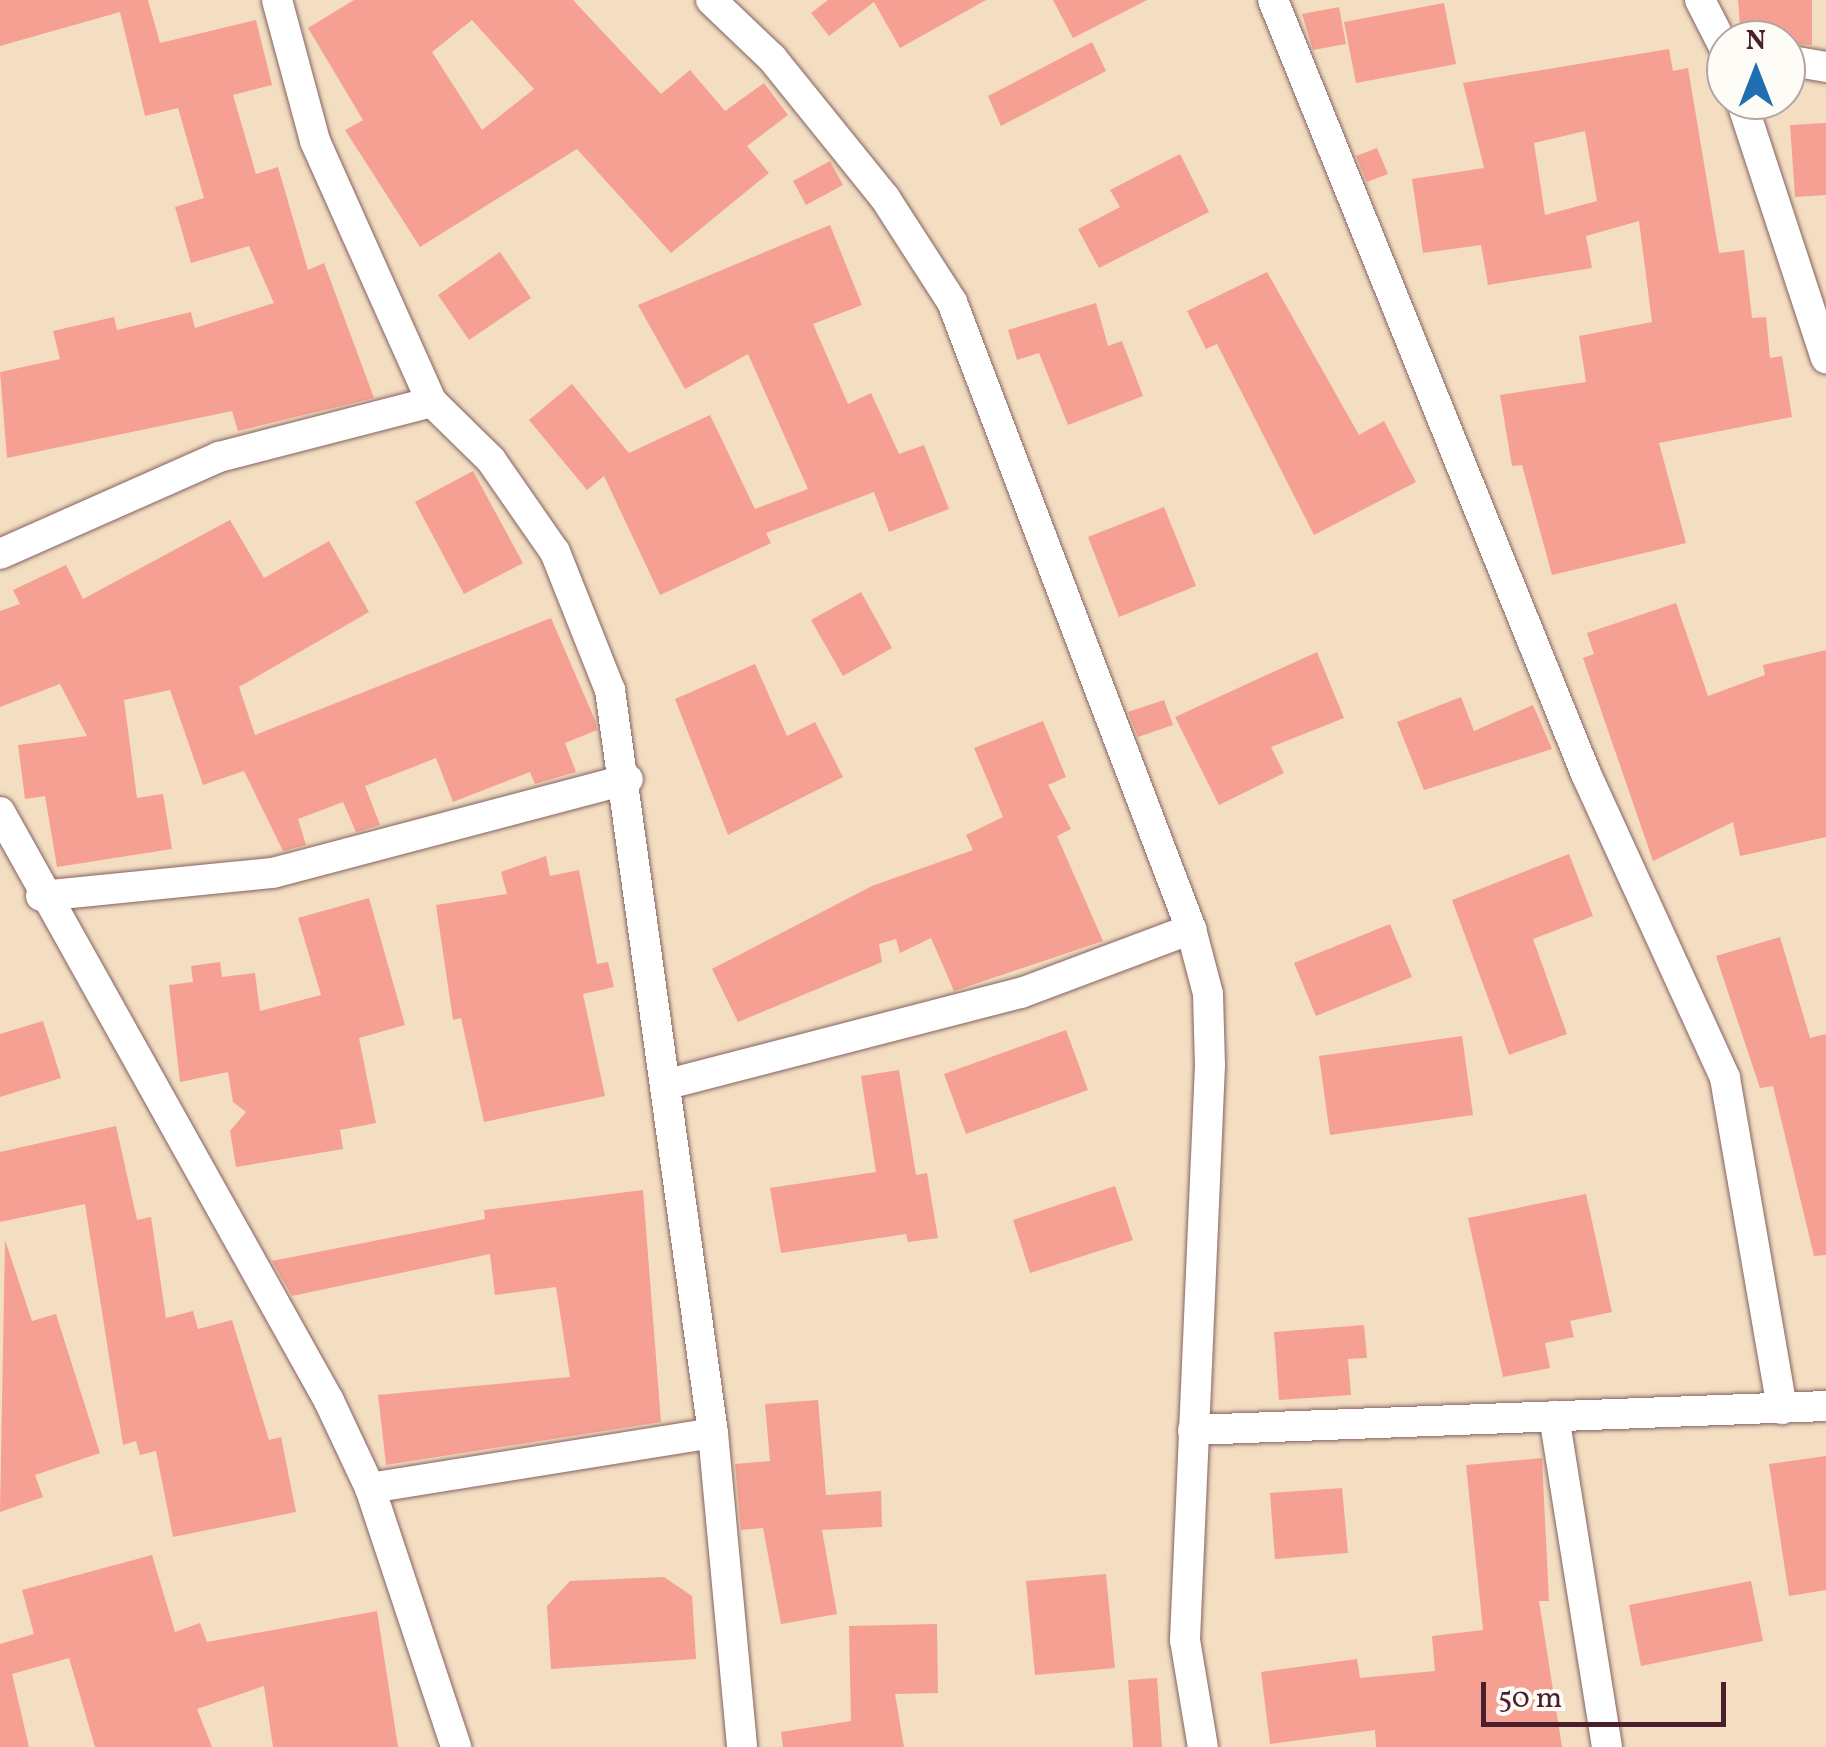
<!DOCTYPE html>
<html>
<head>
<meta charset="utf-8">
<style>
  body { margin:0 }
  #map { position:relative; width:1826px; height:1747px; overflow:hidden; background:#f3dec2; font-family:Vollkorn,serif }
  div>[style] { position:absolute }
  .building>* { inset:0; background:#f5a092 }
  .roads { filter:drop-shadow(0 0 2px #856260) drop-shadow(0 0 2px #856260) }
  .minor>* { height:30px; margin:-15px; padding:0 15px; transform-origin:15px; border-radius:15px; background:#fff }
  span { translate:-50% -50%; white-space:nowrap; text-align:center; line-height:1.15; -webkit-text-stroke:8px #fdfcf7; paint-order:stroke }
  .north { position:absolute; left:1706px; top:20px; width:100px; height:100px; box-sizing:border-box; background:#fdfcf7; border:2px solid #b5a4a5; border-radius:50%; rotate:0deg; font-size:28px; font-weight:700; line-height:40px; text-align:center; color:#4a1f2b }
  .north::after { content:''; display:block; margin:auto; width:35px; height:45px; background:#1f6fb2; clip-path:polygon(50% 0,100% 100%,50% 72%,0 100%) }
  .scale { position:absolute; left:1481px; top:1682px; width:245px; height:45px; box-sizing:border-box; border:5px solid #4a1f2b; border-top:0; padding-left:12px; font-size:30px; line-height:35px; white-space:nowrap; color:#4a1f2b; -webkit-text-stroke:8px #fdfcf7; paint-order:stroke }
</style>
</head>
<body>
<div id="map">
  <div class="building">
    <i style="clip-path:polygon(0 0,148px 0,160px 43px,256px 20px,272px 85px,233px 95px,256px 174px,278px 167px,308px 270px,324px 263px,374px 398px,238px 431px,232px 411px,7px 458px,0 372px,60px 359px,53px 331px,114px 317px,117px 330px,191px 312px,195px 328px,274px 303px,249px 246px,191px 263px,175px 207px,204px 198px,178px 108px,145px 116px,120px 12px,0 46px)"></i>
    <i style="clip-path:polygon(evenodd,354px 0,573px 0,661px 94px,690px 70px,725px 111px,764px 83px,788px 115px,747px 146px,769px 173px,671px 253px,577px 149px,420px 247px,345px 130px,363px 120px,308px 28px,354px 0,472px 20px,534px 89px,482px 130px,432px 52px,472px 20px)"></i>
    <i style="clip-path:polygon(828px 0,986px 0,900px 48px,874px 2px,829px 36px,811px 13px)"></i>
    <i style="clip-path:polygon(1053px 0,1147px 0,1073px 38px)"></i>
    <i style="clip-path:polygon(1738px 0,1812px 0,1812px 45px,1741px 40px)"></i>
    <i style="clip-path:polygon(1444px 3px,1456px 64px,1356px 83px,1344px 22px)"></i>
    <i style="clip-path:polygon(1339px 7px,1346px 44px,1313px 50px,1302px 14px)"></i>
    <i style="clip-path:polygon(1092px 42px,1106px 71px,1001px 126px,988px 96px)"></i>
    <i style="clip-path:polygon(evenodd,1669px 49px,1673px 71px,1688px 68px,1719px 253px,1744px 250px,1752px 318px,1766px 317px,1770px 358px,1782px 356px,1792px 417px,1659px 443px,1686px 543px,1552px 575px,1522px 465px,1512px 466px,1500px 395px,1586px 382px,1579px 336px,1652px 322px,1639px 221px,1586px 236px,1592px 268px,1488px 285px,1481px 245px,1423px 253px,1412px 179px,1484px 168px,1463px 83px,1669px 49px,1585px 131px,1597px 201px,1545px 215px,1534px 143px,1585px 131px)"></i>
    <i style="clip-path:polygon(1826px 123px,1826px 195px,1795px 197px,1790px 125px)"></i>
    <i style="clip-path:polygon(1377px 148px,1388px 174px,1367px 182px,1356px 156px)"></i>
    <i style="clip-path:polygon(1180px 154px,1209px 212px,1099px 268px,1078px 229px,1120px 207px,1110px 190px)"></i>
    <i style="clip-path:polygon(830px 161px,843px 185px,806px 205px,793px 181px)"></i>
    <i style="clip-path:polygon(830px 225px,862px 305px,813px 324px,848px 404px,871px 393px,899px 454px,924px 445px,949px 509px,889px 532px,874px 492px,766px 533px,771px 543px,660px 595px,604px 476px,587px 490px,529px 420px,572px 384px,629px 453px,710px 415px,755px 509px,808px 489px,748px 354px,685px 389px,638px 305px)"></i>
    <i style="clip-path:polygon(500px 252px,531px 298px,469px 340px,438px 295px)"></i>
    <i style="clip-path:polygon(1267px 272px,1359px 435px,1384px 421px,1416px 482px,1314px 535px,1217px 344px,1206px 349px,1187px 311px)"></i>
    <i style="clip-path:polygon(1096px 303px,1108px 346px,1122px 341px,1143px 396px,1068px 425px,1039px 353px,1017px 360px,1008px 330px)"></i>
    <i style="clip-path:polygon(473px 471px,523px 563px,464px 594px,415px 502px)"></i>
    <i style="clip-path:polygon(1164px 507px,1196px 586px,1119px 617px,1088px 537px)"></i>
    <i style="clip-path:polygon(230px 520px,264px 578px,329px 541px,369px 612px,239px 687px,255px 735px,551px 618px,595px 720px,597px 730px,565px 743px,576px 772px,535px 784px,530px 772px,453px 802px,436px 758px,365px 786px,380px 825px,356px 832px,343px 802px,298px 819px,306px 845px,283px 851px,244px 771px,203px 785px,170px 690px,124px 700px,137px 798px,163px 794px,172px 849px,57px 867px,45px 796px,25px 799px,18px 745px,87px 736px,60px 684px,0 707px,0 611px,20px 604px,13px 590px,66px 565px,83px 599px)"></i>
    <i style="clip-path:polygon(861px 592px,892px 648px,843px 676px,811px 620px)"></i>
    <i style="clip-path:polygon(1676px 603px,1708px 696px,1765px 675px,1763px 665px,1826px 650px,1826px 837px,1740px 856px,1733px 822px,1653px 861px,1583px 658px,1594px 654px,1587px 633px)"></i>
    <i style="clip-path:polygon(1317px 652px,1344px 718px,1271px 747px,1284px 773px,1219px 805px,1175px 717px)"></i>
    <i style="clip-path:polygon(755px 664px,787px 736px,815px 722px,843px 777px,728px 835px,675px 699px)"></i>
    <i style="clip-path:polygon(1461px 697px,1474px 731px,1533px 705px,1552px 749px,1424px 790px,1397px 722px)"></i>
    <i style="clip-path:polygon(1164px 700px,1173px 725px,1138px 737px,1128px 712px)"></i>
    <i style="clip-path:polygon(1043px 721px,1066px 777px,1048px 785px,1071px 829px,1057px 836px,1103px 941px,954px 991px,931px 938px,900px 953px,896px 939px,879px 944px,882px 962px,738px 1022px,712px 969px,872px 886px,973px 850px,966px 835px,1003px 817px,974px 748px)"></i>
    <i style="clip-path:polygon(1569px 854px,1593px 916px,1533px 939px,1567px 1034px,1509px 1055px,1452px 900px)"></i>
    <i style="clip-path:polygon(546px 856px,550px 876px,579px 870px,597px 964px,608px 962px,614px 987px,583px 994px,605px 1096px,484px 1122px,461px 1018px,453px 1020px,436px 905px,507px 894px,501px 872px)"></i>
    <i style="clip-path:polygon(369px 898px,405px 1025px,359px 1038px,376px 1123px,340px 1130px,343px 1149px,236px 1167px,230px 1131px,246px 1112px,233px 1102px,228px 1072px,180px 1082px,169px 985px,193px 982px,191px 966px,220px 962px,222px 977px,255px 973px,260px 1011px,321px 995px,298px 918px)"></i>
    <i style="clip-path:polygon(1390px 924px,1412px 977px,1316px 1016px,1294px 963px)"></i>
    <i style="clip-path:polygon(1780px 937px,1810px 1038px,1826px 1034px,1826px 1255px,1814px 1256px,1773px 1086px,1760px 1088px,1716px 956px)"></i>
    <i style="clip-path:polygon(43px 1021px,61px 1078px,0 1097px,0 1034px)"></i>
    <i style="clip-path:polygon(1066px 1030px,1088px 1090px,966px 1134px,944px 1074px)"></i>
    <i style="clip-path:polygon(1462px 1036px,1473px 1115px,1330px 1135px,1319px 1056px)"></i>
    <i style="clip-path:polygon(899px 1070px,916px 1175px,927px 1173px,938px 1238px,908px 1242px,906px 1234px,781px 1253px,770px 1188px,876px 1172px,861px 1076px)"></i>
    <i style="clip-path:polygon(116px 1126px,137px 1220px,151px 1217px,166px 1318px,193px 1311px,198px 1329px,232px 1320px,269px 1440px,281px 1437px,296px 1512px,173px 1537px,156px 1451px,140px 1455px,136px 1441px,123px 1445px,85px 1204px,0 1222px,0 1152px)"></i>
    <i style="clip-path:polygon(1115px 1186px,1133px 1240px,1030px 1273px,1013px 1220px)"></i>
    <i style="clip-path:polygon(643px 1190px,661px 1422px,386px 1465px,378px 1395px,570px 1377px,556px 1287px,495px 1295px,490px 1254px,292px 1296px,272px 1261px,485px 1219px,484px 1210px)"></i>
    <i style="clip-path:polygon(1586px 1194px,1612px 1312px,1570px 1321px,1574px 1337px,1545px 1343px,1550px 1368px,1503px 1377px,1468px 1218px)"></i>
    <i style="clip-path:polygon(5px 1240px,32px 1321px,56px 1314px,100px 1453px,35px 1475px,43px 1497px,0 1512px)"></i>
    <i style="clip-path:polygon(1364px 1325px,1367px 1358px,1348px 1359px,1351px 1395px,1279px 1400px,1274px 1332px)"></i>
    <i style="clip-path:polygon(818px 1400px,826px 1495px,881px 1491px,882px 1527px,822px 1530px,837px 1614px,781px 1624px,763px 1528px,741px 1530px,735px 1464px,770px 1461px,765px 1404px)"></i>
    <i style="clip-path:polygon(1826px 1456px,1826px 1590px,1789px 1596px,1769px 1464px)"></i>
    <i style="clip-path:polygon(1542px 1458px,1549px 1601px,1539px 1601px,1562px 1747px,1376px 1747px,1375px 1730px,1270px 1744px,1261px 1672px,1357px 1659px,1360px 1678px,1435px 1671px,1432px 1636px,1483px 1630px,1466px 1465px)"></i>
    <i style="clip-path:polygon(1342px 1488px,1348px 1553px,1275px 1559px,1270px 1493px)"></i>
    <i style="clip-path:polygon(152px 1555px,175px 1632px,200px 1623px,207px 1642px,377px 1611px,398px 1747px,273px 1747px,264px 1686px,197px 1709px,212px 1747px,95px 1747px,69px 1658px,12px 1674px,29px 1747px,0 1747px,0 1644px,34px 1634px,22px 1590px)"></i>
    <i style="clip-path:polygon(1106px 1574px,1115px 1668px,1035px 1675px,1026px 1581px)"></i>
    <i style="clip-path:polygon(664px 1577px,692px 1596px,696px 1659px,551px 1669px,547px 1606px,570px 1581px)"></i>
    <i style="clip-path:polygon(1751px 1581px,1763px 1641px,1641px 1666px,1629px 1605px)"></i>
    <i style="clip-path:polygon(937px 1624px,938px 1693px,895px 1694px,904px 1747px,783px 1747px,781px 1732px,851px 1721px,849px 1626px)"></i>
    <i style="clip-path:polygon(1157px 1678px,1162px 1747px,1133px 1747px,1128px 1680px)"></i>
  </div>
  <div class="roads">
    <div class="minor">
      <i style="left:277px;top:0;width:146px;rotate:74.9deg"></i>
      <i style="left:315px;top:141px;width:286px;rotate:65.9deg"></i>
      <i style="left:432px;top:402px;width:83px;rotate:44.5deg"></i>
      <i style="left:491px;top:460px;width:112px;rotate:55.2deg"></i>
      <i style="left:555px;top:552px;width:149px;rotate:68.3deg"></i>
      <i style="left:610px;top:690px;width:750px;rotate:82.11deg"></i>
      <i style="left:713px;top:1433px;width:315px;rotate:84.7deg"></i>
      <i style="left:711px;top:0;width:84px;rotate:43.6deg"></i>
      <i style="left:772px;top:58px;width:180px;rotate:51.1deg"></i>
      <i style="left:885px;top:198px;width:124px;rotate:57.2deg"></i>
      <i style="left:952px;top:302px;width:671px;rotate:69.13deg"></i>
      <i style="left:1191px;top:929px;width:67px;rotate:75.3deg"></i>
      <i style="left:1208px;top:994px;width:71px;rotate:88.4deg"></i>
      <i style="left:1210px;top:1065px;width:576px;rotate:92.49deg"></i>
      <i style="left:1185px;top:1640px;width:109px;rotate:80.5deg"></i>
      <i style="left:1273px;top:0;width:835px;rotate:67.98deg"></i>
      <i style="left:1586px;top:774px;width:334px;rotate:65.4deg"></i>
      <i style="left:1725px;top:1078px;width:336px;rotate:80.2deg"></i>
      <i style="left:1700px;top:0;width:57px;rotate:63deg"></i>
      <i style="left:1786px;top:60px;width:41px;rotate:9.9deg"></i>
      <i style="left:1741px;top:100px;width:272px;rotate:71.8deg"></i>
      <i style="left:0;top:554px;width:240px;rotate:-23.9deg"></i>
      <i style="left:219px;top:457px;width:220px;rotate:-14.5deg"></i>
      <i style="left:0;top:812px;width:675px;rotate:60.81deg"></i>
      <i style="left:329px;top:1401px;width:96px;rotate:64.8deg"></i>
      <i style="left:370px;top:1488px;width:273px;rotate:71.6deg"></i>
      <i style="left:41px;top:896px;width:233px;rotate:-5.7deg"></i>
      <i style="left:273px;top:873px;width:367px;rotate:-14.8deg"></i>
      <i style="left:668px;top:1084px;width:365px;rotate:-14.5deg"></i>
      <i style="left:1021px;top:993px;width:182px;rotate:-20.6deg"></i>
      <i style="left:1554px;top:1416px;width:335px;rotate:80.9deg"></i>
      <i style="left:1193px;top:1430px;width:633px;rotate:-2.17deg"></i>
      <i style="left:370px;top:1488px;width:347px;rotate:-9.1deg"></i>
    </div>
  </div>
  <div class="north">N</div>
  <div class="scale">50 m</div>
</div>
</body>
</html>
